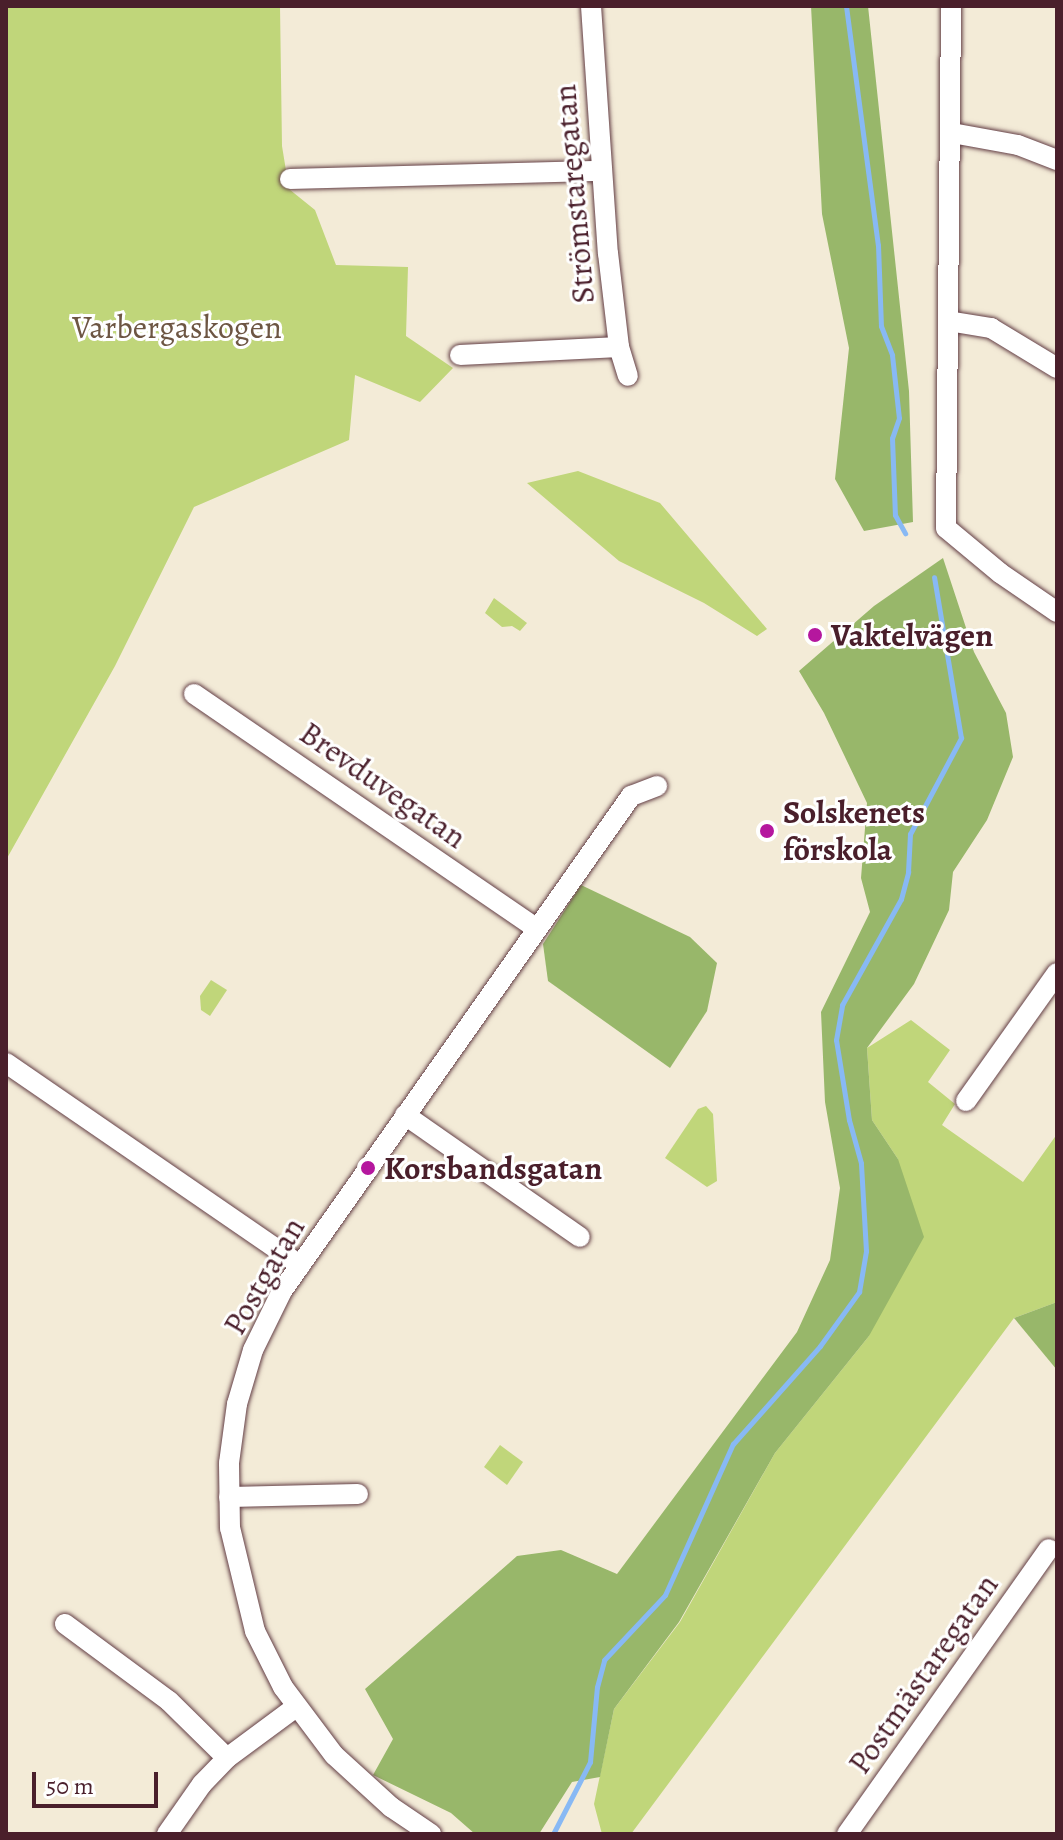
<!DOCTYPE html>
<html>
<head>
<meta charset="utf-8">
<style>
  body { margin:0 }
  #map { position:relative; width:1063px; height:1840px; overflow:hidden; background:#f3ebd7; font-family:Alegreya,serif }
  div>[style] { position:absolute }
  .green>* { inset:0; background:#c0d67a }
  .forest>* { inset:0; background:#98b76a }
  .stream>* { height:5px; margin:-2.5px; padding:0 2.5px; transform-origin:2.5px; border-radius:2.5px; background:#88b9f4 }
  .roads { filter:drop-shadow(0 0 2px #633e45) drop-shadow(0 0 2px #633e45) }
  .minor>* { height:20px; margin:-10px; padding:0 10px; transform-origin:10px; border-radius:10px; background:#fff }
  .dots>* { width:22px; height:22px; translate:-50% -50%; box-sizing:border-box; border:4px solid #fff; border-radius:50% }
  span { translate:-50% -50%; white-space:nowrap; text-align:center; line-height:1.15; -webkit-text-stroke:6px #fff; paint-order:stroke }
  .street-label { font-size:32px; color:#4a1f2b }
  .park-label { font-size:32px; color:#6d5643 }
  .poi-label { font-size:32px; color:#4a1f2b; font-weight:700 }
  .left { translate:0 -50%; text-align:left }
  .frame { position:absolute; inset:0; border:8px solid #4a1f2b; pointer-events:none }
  .scale { position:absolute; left:32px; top:1772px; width:126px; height:36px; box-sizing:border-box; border:4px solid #4a1f2b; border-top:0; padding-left:10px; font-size:24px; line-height:28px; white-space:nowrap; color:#4a1f2b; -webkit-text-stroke:6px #fff; paint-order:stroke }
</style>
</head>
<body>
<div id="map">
  <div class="green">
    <i style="clip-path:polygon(6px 6px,280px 6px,282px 146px,289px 189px,315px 210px,336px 265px,408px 267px,406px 336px,453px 368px,420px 402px,355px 375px,349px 440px,194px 507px,115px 666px,6px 860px)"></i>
    <i style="clip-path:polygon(578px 471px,660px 503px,767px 629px,757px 636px,704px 603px,619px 561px,527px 483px)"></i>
    <i style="clip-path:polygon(494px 598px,527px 623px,520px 631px,512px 626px,502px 627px,485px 613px)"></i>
    <i style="clip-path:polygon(211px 980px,227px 990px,210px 1016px,201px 1010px,200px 996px)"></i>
    <i style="clip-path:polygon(911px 1020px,950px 1050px,928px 1082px,955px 1104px,942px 1125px,1023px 1182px,1057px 1134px,1057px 1302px,1014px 1318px,631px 1834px,602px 1834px,594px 1804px,614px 1709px,680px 1622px,775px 1453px,869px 1336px,898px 1159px,872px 1120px,867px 1048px)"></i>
    <i style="clip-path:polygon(706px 1106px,713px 1114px,717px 1181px,707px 1187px,665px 1158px,698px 1109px)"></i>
    <i style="clip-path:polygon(500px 1445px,523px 1462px,507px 1485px,484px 1467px)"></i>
  </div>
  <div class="forest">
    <i style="clip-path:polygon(811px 6px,868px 6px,909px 391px,913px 522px,864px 531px,835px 479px,849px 348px,822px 214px)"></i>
    <i style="clip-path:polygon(943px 558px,974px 652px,1006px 713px,1013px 757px,987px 820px,953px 872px,949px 910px,914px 984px,867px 1048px,872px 1120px,898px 1159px,924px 1237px,869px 1336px,775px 1453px,679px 1622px,614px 1709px,600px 1777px,572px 1782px,539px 1834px,475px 1834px,451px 1813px,373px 1775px,393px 1739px,365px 1689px,517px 1556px,561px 1550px,617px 1574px,797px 1332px,830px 1260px,840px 1188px,825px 1102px,821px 1012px,870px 912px,861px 878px,867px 803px,824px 713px,799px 671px,874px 606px)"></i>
    <i style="clip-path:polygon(581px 885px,690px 937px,717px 963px,707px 1011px,670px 1068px,548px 981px,543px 944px)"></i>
    <i style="clip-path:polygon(1057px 1302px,1057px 1370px,1014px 1318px)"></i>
  </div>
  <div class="stream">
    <i style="left:846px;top:6px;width:241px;rotate:82.4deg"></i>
    <i style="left:878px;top:245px;width:81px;rotate:87.9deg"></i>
    <i style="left:881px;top:326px;width:31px;rotate:69deg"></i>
    <i style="left:892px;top:355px;width:63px;rotate:83.7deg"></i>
    <i style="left:899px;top:418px;width:21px;rotate:109deg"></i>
    <i style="left:892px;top:438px;width:77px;rotate:87.8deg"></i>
    <i style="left:895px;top:515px;width:21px;rotate:61deg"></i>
    <i style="left:553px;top:1834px;width:81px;rotate:-62.8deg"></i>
    <i style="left:590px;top:1762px;width:75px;rotate:-84.7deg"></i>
    <i style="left:597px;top:1687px;width:28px;rotate:-75deg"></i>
    <i style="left:604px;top:1660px;width:89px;rotate:-46.8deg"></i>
    <i style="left:665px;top:1595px;width:166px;rotate:-65.8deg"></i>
    <i style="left:733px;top:1444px;width:131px;rotate:-48.4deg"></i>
    <i style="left:820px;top:1346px;width:67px;rotate:-54.2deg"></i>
    <i style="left:859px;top:1292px;width:42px;rotate:-80.3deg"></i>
    <i style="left:866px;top:1251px;width:88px;rotate:-93.3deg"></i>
    <i style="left:861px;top:1163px;width:45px;rotate:-105.6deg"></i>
    <i style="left:849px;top:1120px;width:81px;rotate:-99.2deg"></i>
    <i style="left:836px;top:1040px;width:36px;rotate:-80deg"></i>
    <i style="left:842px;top:1005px;width:121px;rotate:-60.9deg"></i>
    <i style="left:901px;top:899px;width:28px;rotate:-75deg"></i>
    <i style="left:908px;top:872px;width:38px;rotate:-87deg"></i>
    <i style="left:910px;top:834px;width:109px;rotate:-62deg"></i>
    <i style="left:961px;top:738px;width:163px;rotate:-99.5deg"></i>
  </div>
  <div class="roads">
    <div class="minor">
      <i style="left:591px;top:6px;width:248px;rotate:86.1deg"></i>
      <i style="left:608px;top:253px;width:95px;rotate:83.3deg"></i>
      <i style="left:619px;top:347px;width:30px;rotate:73deg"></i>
      <i style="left:951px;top:6px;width:522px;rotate:90.55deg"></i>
      <i style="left:946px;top:528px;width:70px;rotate:39.8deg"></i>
      <i style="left:1000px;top:573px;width:69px;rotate:34.4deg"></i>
      <i style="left:952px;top:133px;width:67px;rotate:10.3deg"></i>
      <i style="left:1018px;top:145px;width:42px;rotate:21deg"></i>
      <i style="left:290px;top:179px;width:312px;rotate:-1.5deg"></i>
      <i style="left:948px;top:321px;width:44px;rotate:9.2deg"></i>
      <i style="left:991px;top:328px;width:77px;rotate:31.2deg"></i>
      <i style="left:460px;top:355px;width:159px;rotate:-2.9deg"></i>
      <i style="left:194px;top:694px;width:414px;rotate:34.4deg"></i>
      <i style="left:6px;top:1063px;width:357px;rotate:34.5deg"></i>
      <i style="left:966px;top:1101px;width:157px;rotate:-54.6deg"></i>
      <i style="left:405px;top:1115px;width:213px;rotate:34.9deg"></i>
      <i style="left:229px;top:1497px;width:129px;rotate:-1.3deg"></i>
      <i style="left:65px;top:1624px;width:129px;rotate:36.5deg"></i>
      <i style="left:169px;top:1701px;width:81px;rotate:44.5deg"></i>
      <i style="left:167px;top:1834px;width:61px;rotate:-55deg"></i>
      <i style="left:202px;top:1784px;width:36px;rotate:-46deg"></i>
      <i style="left:227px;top:1758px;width:86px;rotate:-36.5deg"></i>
      <i style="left:431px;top:1834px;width:48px;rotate:-146deg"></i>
      <i style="left:391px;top:1807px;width:77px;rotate:-137.6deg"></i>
      <i style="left:334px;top:1755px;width:85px;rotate:-126.9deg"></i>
      <i style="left:283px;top:1687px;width:63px;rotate:-116.6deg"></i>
      <i style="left:255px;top:1631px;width:106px;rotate:-103.6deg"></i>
      <i style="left:230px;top:1528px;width:65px;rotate:-90.9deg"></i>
      <i style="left:229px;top:1463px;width:60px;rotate:-82.3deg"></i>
      <i style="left:237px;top:1404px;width:56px;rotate:-73.5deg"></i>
      <i style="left:253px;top:1350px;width:66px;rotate:-63.8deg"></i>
      <i style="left:282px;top:1291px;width:606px;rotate:-54.81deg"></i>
      <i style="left:631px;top:796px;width:28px;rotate:-21deg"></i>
      <i style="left:847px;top:1834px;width:349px;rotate:-54.7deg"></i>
    </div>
  </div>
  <div class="dots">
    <i style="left:815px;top:635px;background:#b5179e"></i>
    <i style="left:767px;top:831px;background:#b5179e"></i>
    <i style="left:368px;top:1168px;background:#b5179e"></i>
  </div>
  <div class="street-label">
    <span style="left:574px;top:194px;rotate:-95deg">Strömstaregatan</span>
    <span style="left:383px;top:785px;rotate:35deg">Brevduvegatan</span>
    <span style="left:264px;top:1276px;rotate:-60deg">Postgatan</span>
    <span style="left:923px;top:1674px;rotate:-55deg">Postmästaregatan</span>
  </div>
  <div class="park-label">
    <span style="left:177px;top:327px">Varbergaskogen</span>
  </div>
  <div class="poi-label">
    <span class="left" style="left:831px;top:635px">Vaktelvägen</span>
    <span class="left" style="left:783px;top:831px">Solskenets<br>förskola</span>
    <span class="left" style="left:384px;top:1168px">Korsbandsgatan</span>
  </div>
  <div class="frame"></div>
  <div class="scale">50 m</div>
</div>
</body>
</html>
